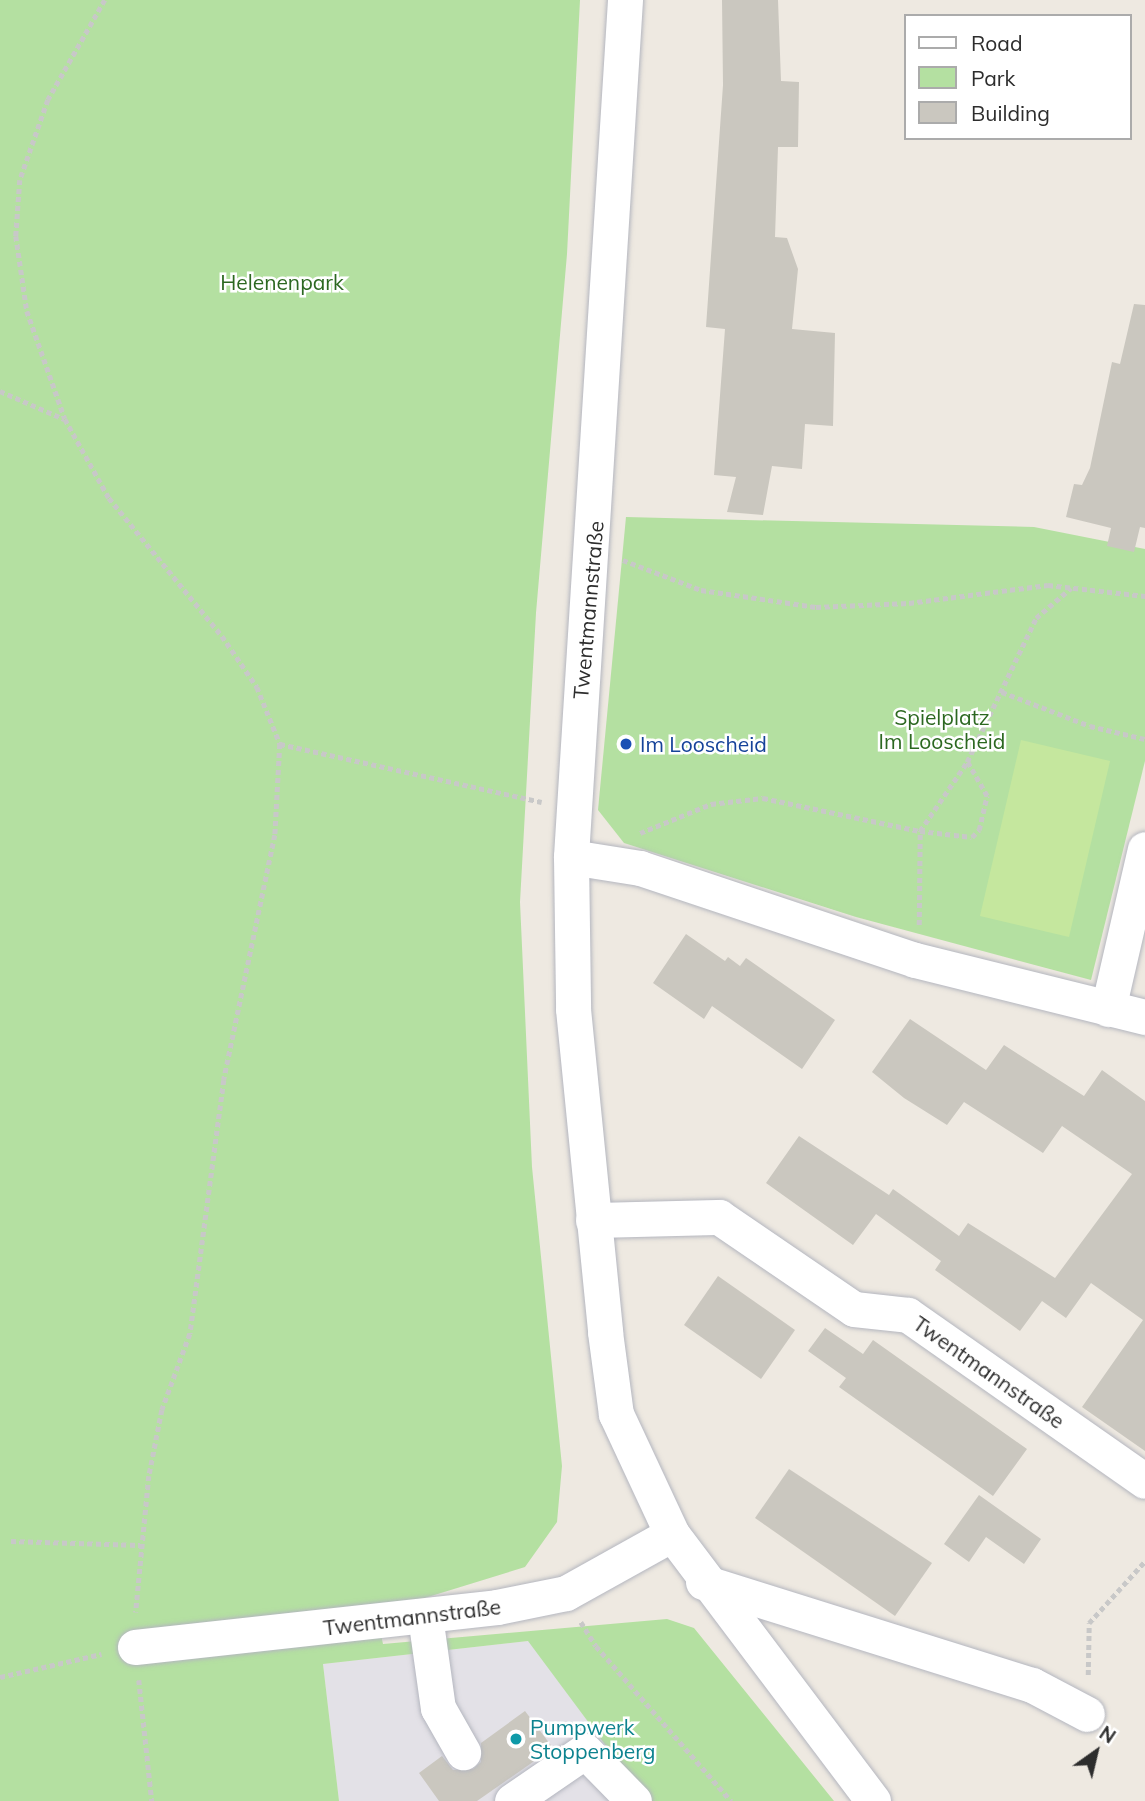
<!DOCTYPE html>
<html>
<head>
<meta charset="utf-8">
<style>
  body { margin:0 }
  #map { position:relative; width:1145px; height:1801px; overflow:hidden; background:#eee9e1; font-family:Mulish,sans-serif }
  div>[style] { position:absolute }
  .industrial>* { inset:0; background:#e3e1e7 }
  .green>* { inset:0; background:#b4e0a1 }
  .pitch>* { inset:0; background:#c5e79e }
  .building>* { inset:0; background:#cac7bf }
  .path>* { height:4.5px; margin-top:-2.25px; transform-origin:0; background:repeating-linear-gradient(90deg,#c8c8c8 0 5px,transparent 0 8.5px) }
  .roads { filter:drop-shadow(0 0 2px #b4b6bf) drop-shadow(0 0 2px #b4b6bf) }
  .minor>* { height:35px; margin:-17.5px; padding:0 17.5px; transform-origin:17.5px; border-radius:17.5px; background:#fff }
  .dots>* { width:19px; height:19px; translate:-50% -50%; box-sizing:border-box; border:4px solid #fff; border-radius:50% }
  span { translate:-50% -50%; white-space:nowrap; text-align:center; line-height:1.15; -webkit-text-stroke:5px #fff; paint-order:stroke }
  .park-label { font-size:21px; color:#2c6820 }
  .street-label { font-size:21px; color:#2d2d2d }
  .transit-label { font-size:21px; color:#164399 }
  .left { translate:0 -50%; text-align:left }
  .culture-label { font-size:21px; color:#0d838f }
  .legend { position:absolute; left:904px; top:14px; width:228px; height:126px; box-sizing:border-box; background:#fff; border:2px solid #ababab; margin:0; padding:9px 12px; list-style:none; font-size:21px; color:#2d2d2d }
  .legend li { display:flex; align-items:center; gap:14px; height:35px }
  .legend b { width:35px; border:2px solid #ababab }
  .north { position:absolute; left:1061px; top:1717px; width:70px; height:70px; -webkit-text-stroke:5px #fff; paint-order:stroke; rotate:34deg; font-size:19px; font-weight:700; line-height:28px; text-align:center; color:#2d2d2d }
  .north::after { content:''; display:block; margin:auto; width:24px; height:32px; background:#2d2d2d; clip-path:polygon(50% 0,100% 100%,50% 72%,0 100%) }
</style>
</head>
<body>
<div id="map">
  <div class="industrial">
    <i style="clip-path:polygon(529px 1641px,647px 1801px,339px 1801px,323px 1664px)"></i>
  </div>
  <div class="green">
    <i style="clip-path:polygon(0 0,580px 0,567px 254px,536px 613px,520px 902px,532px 1167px,562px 1466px,557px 1522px,525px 1567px,376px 1613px,383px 1644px,667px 1619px,694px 1628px,834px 1801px,647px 1801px,528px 1641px,323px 1664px,339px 1801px,0 1801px)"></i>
    <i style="clip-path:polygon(626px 517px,1034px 527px,1145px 549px,1145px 761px,1091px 980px,856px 917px,624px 843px,598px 810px)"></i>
  </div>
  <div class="pitch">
    <i style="clip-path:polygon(1021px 740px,1110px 761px,1069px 937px,980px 916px)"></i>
  </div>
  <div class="building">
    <i style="clip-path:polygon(722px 0,778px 0,781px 81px,799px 82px,798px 147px,778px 147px,775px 237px,787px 238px,798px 269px,792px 329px,835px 333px,833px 426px,805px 424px,802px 469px,772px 466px,763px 515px,727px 512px,736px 477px,714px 475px,725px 329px,706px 327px,723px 85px)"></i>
    <i style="clip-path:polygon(1134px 304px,1145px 305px,1145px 528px,1140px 527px,1134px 552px,1107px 546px,1111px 528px,1066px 517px,1074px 484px,1082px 485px,1090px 468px,1112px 362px,1120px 364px)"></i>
    <i style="clip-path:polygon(686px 934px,725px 961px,728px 957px,740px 966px,746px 958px,835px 1020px,802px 1069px,712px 1006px,704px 1019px,653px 983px)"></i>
    <i style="clip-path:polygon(910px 1019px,986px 1070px,1004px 1045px,1084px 1096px,1102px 1070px,1145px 1101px,1145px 1451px,1082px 1407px,1143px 1320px,1091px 1283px,1066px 1318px,1042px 1301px,1020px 1331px,935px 1270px,941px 1261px,876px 1214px,853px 1245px,766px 1183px,799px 1136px,889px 1195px,893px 1189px,959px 1236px,968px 1223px,1055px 1278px,1132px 1174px,1062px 1126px,1043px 1153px,964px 1102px,947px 1125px,904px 1098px,872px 1072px)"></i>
    <i style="clip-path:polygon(718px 1276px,795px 1330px,761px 1379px,684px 1325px)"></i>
    <i style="clip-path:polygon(825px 1328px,863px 1354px,873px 1340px,1027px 1449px,993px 1496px,839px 1387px,846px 1378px,808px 1351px)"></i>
    <i style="clip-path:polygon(789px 1469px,932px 1563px,895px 1616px,755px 1518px)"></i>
    <i style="clip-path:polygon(979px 1495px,1041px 1539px,1024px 1564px,986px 1537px,969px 1562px,944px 1544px)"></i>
    <i style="clip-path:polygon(525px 1711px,553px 1748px,477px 1801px,439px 1801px,419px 1773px,442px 1756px,453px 1770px,473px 1769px,481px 1762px,481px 1743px)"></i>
  </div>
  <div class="path">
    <i style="left:105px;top:0;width:115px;rotate:119.7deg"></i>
    <i style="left:48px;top:100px;width:85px;rotate:109.3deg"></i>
    <i style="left:20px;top:180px;width:56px;rotate:94.1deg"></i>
    <i style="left:16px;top:236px;width:76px;rotate:81.7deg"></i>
    <i style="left:27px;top:311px;width:114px;rotate:70.6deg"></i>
    <i style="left:65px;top:419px;width:90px;rotate:60.9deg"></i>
    <i style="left:109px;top:498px;width:178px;rotate:50.7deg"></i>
    <i style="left:222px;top:636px;width:62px;rotate:55.5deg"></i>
    <i style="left:257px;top:687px;width:61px;rotate:68deg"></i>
    <i style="left:280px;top:744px;width:91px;rotate:93.1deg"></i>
    <i style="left:275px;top:835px;width:250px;rotate:101.8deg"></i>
    <i style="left:224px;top:1080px;width:256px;rotate:97.6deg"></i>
    <i style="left:190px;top:1334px;width:81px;rotate:110.2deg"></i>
    <i style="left:162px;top:1410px;width:67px;rotate:101.1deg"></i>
    <i style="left:149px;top:1476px;width:137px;rotate:95.5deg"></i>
    <i style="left:0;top:391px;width:70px;rotate:23.6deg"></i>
    <i style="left:623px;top:560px;width:84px;rotate:21deg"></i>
    <i style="left:701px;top:590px;width:116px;rotate:8.4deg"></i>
    <i style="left:816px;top:607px;width:93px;rotate:-2.5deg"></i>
    <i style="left:909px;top:603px;width:140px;rotate:-7.4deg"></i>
    <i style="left:1048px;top:585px;width:98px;rotate:6.5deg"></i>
    <i style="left:1002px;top:692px;width:94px;rotate:21.1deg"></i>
    <i style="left:1090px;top:726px;width:57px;rotate:13.3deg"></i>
    <i style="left:280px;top:744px;width:268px;rotate:12.5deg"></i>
    <i style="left:640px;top:833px;width:77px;rotate:-22.2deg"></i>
    <i style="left:711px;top:804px;width:52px;rotate:-6.6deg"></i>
    <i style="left:763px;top:798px;width:160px;rotate:11.9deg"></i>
    <i style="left:920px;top:831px;width:83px;rotate:-55.7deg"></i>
    <i style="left:967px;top:762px;width:160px;rotate:-64.4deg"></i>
    <i style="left:1036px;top:618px;width:46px;rotate:-40.6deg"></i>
    <i style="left:919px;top:925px;width:94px;rotate:-89.4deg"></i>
    <i style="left:920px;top:831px;width:52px;rotate:6.6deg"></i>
    <i style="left:972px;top:837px;width:10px;rotate:-45deg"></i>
    <i style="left:979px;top:830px;width:35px;rotate:-77deg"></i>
    <i style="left:987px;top:796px;width:39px;rotate:-120deg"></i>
    <i style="left:11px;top:1541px;width:129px;rotate:1.8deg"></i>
    <i style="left:581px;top:1622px;width:28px;rotate:58deg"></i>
    <i style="left:596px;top:1646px;width:206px;rotate:48.9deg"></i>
    <i style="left:1088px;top:1675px;width:52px;rotate:-88.9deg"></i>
    <i style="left:1089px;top:1623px;width:84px;rotate:-47.9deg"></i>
    <i style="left:0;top:1677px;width:104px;rotate:-12.8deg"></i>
    <i style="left:139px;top:1680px;width:122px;rotate:83.9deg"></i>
  </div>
  <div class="roads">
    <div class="minor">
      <i style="left:625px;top:0;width:859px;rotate:93.61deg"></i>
      <i style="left:571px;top:857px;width:152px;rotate:89.2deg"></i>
      <i style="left:573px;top:1009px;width:325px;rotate:84.3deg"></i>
      <i style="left:605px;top:1332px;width:83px;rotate:82.4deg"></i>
      <i style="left:616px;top:1414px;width:132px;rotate:65deg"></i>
      <i style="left:672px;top:1534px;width:334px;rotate:53deg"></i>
      <i style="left:571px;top:857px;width:70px;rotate:9.1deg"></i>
      <i style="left:640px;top:868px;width:290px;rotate:18.5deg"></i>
      <i style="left:915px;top:960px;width:237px;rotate:13.9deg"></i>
      <i style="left:1108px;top:1009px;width:164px;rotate:-77deg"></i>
      <i style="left:593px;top:1220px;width:126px;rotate:-1.4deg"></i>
      <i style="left:719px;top:1217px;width:163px;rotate:34.3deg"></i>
      <i style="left:854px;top:1309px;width:54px;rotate:6.3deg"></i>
      <i style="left:908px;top:1315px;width:289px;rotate:35deg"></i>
      <i style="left:703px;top:1582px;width:345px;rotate:17.4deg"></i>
      <i style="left:1032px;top:1685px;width:62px;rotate:27.8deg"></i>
      <i style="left:425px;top:1616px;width:93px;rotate:82deg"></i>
      <i style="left:438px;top:1708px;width:51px;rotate:60.4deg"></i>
      <i style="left:135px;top:1647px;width:364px;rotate:-6.3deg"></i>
      <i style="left:497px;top:1607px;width:70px;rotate:-11.5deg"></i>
      <i style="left:566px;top:1593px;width:121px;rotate:-29.1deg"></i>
      <i style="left:512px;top:1801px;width:88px;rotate:-34.4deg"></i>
      <i style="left:585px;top:1751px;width:70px;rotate:45.6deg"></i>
    </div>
  </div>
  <div class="dots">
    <i style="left:626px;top:744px;background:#1a4fb4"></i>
    <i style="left:516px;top:1739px;background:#0f9aa8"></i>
  </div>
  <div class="park-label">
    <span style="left:282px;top:282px">Helenenpark</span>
    <span style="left:942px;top:729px">Spielplatz<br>Im Looscheid</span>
  </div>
  <div class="street-label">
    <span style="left:588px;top:610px;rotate:-85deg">Twentmannstraße</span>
    <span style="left:989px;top:1372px;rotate:35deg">Twentmannstraße</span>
    <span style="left:412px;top:1617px;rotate:-7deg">Twentmannstraße</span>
  </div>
  <div class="transit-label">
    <span class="left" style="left:640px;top:744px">Im Looscheid</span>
  </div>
  <div class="culture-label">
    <span class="left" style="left:530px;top:1739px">Pumpwerk<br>Stoppenberg</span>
  </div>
  <ul class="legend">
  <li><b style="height:9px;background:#fff"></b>Road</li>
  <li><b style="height:19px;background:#b4e0a1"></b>Park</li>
  <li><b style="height:19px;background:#cac7bf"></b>Building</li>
  </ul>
  <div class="north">N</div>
</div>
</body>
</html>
